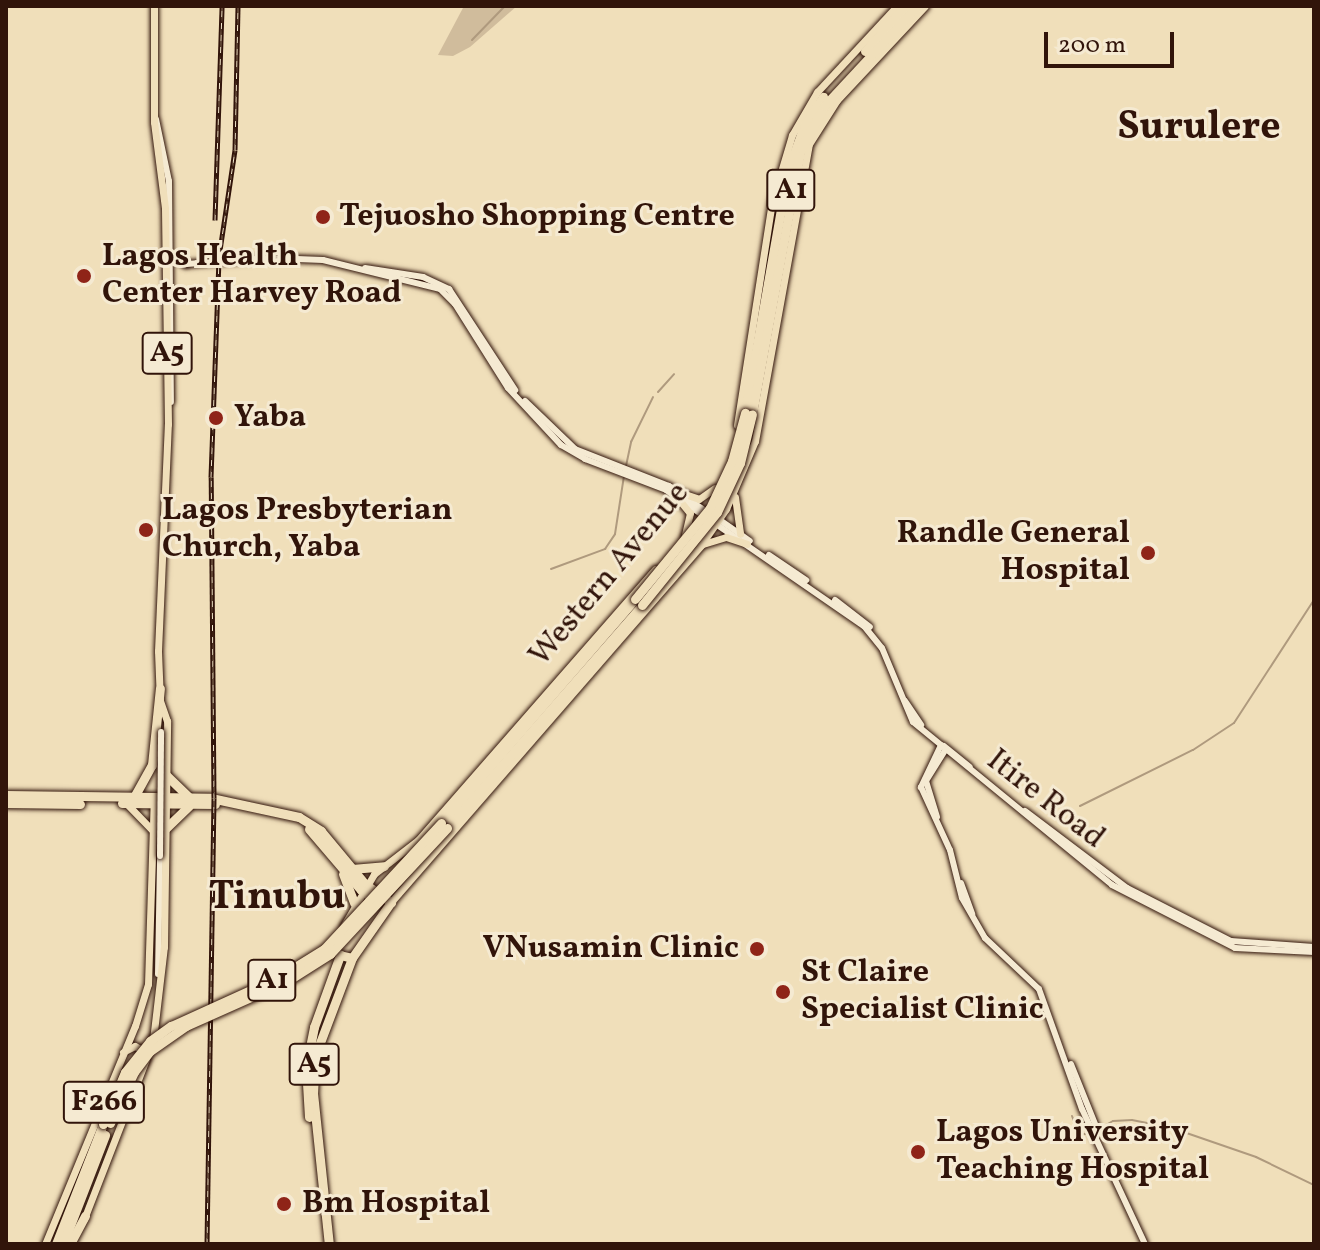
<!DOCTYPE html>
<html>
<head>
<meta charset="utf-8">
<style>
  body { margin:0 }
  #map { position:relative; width:1320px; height:1250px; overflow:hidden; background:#f0dfba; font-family:Vollkorn,serif }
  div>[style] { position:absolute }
  .green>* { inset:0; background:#d0bc9c }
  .stream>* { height:2px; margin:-1px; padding:0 1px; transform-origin:1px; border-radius:1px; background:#af9a7e }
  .roads { filter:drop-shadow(0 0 2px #31140a) drop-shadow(0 0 2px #31140a) }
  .secondary>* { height:6px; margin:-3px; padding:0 3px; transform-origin:3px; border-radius:3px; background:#f5ead2 }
  .primary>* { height:7px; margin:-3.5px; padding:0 3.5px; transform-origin:3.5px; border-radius:3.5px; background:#f0dfba }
  .highway>* { height:9px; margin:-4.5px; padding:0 4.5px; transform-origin:4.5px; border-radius:4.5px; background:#f0dfba }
  .rail>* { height:5px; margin-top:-2.5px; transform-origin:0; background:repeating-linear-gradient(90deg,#f5ead2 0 6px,#31140a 0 12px); box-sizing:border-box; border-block:2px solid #31140a }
  .bridges { filter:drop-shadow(0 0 2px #31140a) drop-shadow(0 0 2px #31140a) }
  .secondary-bridge>* { height:6px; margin:-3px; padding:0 3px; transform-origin:3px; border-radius:3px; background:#f5ead2 }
  .highway-bridge>* { height:9px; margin:-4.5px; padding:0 4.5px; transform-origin:4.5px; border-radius:4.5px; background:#f0dfba }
  .dots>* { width:22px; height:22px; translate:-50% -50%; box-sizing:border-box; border:4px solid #f5ead2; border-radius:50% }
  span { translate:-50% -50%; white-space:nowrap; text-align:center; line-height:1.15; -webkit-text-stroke:6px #f5ead2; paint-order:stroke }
  .shield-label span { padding:2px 6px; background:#f5ead2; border:2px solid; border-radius:6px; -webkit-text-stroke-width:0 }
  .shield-label { font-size:30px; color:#31140a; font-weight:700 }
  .poi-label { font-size:32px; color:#31140a; font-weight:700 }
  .left { translate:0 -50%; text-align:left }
  .right { translate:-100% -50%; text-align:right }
  .street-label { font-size:32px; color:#31140a }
  .district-label { font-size:40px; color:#31140a; font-weight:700 }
  .frame { position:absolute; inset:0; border:8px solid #31140a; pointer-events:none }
  .scale { position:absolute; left:1044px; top:32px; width:130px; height:36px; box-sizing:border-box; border:4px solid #31140a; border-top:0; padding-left:10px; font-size:24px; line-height:28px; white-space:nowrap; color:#31140a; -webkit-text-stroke:6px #f5ead2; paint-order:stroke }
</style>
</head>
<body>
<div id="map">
  <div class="green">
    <i style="clip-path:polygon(464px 6px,517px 6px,470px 47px,453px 56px,438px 55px)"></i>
  </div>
  <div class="stream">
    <i style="left:472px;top:40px;width:47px;rotate:-45.9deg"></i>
    <i style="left:658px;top:392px;width:24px;rotate:-48deg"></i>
    <i style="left:626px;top:466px;width:25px;rotate:-78deg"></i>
    <i style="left:631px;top:442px;width:50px;rotate:-63.9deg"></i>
    <i style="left:551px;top:569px;width:58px;rotate:-20.3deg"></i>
    <i style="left:605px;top:549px;width:18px;rotate:-56deg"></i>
    <i style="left:615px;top:534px;width:59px;rotate:-81.2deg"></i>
    <i style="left:1080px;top:806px;width:126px;rotate:-26.4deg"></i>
    <i style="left:1193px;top:750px;width:49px;rotate:-33.4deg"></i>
    <i style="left:1234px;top:723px;width:147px;rotate:-57deg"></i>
    <i style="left:1072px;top:1116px;width:19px;rotate:69deg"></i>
    <i style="left:1079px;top:1134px;width:11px"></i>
    <i style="left:1099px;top:1129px;width:16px;rotate:-30deg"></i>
    <i style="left:1113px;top:1121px;width:19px;rotate:-3deg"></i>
    <i style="left:1132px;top:1120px;width:41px;rotate:11.3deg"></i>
    <i style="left:1172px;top:1128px;width:89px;rotate:19deg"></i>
    <i style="left:1256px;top:1157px;width:64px;rotate:25.8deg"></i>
  </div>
  <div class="roads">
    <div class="secondary">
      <i style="left:156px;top:119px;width:63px;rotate:78.2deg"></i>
      <i style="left:169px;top:181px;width:221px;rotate:89.5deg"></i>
      <i style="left:170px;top:256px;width:18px;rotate:27deg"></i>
      <i style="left:271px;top:258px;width:52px;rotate:2.2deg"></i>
      <i style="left:323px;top:260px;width:121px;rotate:13.9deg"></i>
      <i style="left:440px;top:289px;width:21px;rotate:45deg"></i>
      <i style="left:455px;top:304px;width:99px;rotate:57.8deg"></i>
      <i style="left:508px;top:388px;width:78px;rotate:47.1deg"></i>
      <i style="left:561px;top:445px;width:28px;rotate:30deg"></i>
      <i style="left:585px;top:459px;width:87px;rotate:20.9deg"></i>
      <i style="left:666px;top:490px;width:46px;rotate:34.4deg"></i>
      <i style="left:365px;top:268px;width:59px;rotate:8.8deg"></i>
      <i style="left:423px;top:277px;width:29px;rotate:25deg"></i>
      <i style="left:449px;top:289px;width:121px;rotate:56.8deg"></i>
      <i style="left:525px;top:401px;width:69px;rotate:43.8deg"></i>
      <i style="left:575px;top:449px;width:101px;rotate:21.5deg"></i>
      <i style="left:669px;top:486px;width:46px;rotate:34.4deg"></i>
      <i style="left:717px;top:518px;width:40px;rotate:34.9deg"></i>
      <i style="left:713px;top:522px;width:183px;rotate:34.6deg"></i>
      <i style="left:864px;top:626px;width:28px;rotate:51deg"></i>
      <i style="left:882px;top:648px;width:80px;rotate:67.3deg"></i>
      <i style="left:913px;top:722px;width:257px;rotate:39.3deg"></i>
      <i style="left:1112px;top:885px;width:138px;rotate:27.1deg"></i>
      <i style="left:1235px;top:948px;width:79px;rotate:2.9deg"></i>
      <i style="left:769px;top:555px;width:45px;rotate:34deg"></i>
      <i style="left:835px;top:600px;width:44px;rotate:37.6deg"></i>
      <i style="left:905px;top:701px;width:29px;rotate:56deg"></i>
      <i style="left:941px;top:745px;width:47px;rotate:115.5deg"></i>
      <i style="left:921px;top:787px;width:69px;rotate:65.3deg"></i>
      <i style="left:950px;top:850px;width:49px;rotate:76deg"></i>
      <i style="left:962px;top:898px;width:46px;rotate:60.1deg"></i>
      <i style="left:985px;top:938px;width:74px;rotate:43.4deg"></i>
      <i style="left:1039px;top:989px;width:127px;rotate:70.3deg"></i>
      <i style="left:1082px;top:1109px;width:149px;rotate:65deg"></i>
      <i style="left:944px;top:746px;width:33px;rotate:39deg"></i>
      <i style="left:1025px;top:811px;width:128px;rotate:37deg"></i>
      <i style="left:1127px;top:888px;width:117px;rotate:27deg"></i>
      <i style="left:1231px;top:941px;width:83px;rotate:4.1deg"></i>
      <i style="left:937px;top:817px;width:38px;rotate:-107deg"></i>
      <i style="left:926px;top:781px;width:38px;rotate:-58deg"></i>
      <i style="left:961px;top:883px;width:33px;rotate:70deg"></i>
      <i style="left:158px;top:974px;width:118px;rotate:-89deg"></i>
      <i style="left:1071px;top:1064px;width:72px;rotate:68.1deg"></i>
    </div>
    <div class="primary">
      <i style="left:737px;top:425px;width:226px;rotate:-81.1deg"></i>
      <i style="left:772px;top:202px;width:70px;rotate:-73.4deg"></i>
      <i style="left:792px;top:135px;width:50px;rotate:-59.8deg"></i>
      <i style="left:817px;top:92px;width:117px;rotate:-47.1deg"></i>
      <i style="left:679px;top:492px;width:21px;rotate:19deg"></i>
      <i style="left:699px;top:499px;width:19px;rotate:-35deg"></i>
      <i style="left:676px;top:496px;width:22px;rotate:51deg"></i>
      <i style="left:690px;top:513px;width:23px;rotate:103deg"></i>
      <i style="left:735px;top:497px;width:37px;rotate:82deg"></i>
      <i style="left:703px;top:544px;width:24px;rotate:-17deg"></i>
      <i style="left:726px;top:537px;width:22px;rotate:18deg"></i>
      <i style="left:126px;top:803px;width:37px;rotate:46deg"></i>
      <i style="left:391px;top:902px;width:473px;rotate:-49deg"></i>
      <i style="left:701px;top:545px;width:44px;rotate:-55.2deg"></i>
      <i style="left:726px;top:509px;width:74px;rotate:-66.9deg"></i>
      <i style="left:755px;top:441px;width:302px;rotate:-79.7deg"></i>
      <i style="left:809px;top:144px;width:52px;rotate:-57.5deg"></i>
      <i style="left:837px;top:100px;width:129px;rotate:-46.9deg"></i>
      <i style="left:344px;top:925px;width:59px;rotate:-59.5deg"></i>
      <i style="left:374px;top:874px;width:56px;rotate:-37.7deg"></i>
      <i style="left:418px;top:840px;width:360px;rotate:-48.8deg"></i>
      <i style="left:153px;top:1040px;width:94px;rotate:-83.3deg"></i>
      <i style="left:164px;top:947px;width:226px;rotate:-89.2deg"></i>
      <i style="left:167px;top:721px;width:21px;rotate:-109deg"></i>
      <i style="left:160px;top:701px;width:50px;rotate:-92.3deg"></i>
      <i style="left:158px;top:651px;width:227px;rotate:-87.5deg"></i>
      <i style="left:168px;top:424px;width:216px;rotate:-90.8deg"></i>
      <i style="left:165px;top:208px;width:87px;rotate:-97.3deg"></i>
      <i style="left:154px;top:122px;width:116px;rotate:-90deg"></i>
      <i style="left:123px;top:1052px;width:13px;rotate:-27deg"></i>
      <i style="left:135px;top:1046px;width:13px;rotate:29deg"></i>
      <i style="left:84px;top:1219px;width:172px;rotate:-68.8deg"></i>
      <i style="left:45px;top:1244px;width:236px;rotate:-67.6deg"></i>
      <i style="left:135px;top:1026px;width:44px;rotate:-72.8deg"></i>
      <i style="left:148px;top:984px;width:186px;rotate:-88.2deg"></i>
    </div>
    <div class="highway">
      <i style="left:865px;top:51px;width:61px;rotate:-47.7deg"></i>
      <i style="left:745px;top:413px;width:247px;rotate:-80deg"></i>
      <i style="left:788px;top:170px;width:47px;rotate:-70deg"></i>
      <i style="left:804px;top:126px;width:35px;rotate:-57deg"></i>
      <i style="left:752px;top:414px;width:270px;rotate:-79.6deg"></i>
      <i style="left:801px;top:148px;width:49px;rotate:-60.8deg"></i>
      <i style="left:825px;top:105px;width:135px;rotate:-47.1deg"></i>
      <i style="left:166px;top:775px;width:33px;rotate:44deg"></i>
      <i style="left:6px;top:795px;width:205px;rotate:0.8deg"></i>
      <i style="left:211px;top:798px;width:90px;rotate:12.2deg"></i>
      <i style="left:299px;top:817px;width:26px;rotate:32deg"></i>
      <i style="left:321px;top:831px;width:69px;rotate:50.3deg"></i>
      <i style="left:365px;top:884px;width:32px;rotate:35deg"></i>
      <i style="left:391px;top:902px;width:68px;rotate:124.9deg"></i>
      <i style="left:352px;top:958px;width:105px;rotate:110.7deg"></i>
      <i style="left:315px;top:1056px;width:37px;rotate:93deg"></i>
      <i style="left:313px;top:1093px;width:152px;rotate:84deg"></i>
      <i style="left:134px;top:797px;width:37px;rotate:-61deg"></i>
      <i style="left:152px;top:765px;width:77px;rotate:-84.1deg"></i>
      <i style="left:6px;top:803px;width:74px;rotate:0.8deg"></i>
      <i style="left:122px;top:803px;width:93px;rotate:0.6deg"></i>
      <i style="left:441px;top:823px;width:296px;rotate:-49.1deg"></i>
      <i style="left:166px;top:828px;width:32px;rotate:-44deg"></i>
      <i style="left:447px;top:828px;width:296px;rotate:-48.8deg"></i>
      <i style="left:309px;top:829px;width:80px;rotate:49.6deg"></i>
      <i style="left:361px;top:890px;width:21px;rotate:35deg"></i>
      <i style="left:352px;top:869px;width:32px;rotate:-5deg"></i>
      <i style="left:343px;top:874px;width:31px;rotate:69deg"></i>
      <i style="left:309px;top:1117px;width:50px;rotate:-93.4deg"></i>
      <i style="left:306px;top:1067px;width:41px;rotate:-78.7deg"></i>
      <i style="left:314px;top:1027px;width:77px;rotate:-70.1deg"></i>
      <i style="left:340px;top:955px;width:12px;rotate:14deg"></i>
      <i style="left:56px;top:1244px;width:129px;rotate:-68.6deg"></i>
      <i style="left:63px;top:1244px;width:117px;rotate:-68.9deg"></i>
      <i style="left:70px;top:1244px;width:32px;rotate:-62deg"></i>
    </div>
  </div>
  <div class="rail">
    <i style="left:215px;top:220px;width:214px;rotate:-88.1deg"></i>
    <i style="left:207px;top:1244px;width:446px;rotate:-89.1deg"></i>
    <i style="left:214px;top:798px;width:321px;rotate:-90.5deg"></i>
    <i style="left:211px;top:477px;width:220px;rotate:-87.9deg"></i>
    <i style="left:219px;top:257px;width:108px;rotate:-81.5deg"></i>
    <i style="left:235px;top:150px;width:144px;rotate:-88.8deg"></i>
  </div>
  <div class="bridges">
    <div class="secondary-bridge">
      <i style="left:186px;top:264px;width:85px;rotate:-4deg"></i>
      <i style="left:160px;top:856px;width:124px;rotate:-89.5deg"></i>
    </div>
    <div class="highway-bridge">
      <i style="left:635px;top:599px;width:118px;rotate:-50.5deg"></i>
      <i style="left:710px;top:508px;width:52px;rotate:-64.9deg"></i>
      <i style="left:732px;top:461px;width:50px;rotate:-74.8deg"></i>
      <i style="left:642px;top:605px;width:119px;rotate:-51.1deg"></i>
      <i style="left:717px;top:512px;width:54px;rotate:-64.9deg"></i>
      <i style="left:740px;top:463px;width:50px;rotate:-76.2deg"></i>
      <i style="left:110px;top:1123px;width:56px;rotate:-64.8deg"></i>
      <i style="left:134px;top:1072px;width:26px;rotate:-53deg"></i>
      <i style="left:150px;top:1051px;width:44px;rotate:-34.8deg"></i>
      <i style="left:186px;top:1026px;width:113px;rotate:-24.1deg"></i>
      <i style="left:289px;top:980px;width:49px;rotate:-32.4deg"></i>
      <i style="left:330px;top:954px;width:172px;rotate:-47.1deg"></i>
      <i style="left:103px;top:1124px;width:56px;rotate:-67.1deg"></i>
      <i style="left:125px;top:1072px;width:40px;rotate:-51deg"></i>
      <i style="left:150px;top:1041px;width:26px;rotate:-36deg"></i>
      <i style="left:171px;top:1026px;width:116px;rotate:-24.4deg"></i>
      <i style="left:277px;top:978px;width:55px;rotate:-31.7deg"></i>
      <i style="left:324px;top:949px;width:172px;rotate:-47.1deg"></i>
    </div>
  </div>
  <div class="dots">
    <i style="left:323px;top:217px;background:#8f2418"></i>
    <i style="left:84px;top:276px;background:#8f2418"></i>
    <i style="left:216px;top:418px;background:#8f2418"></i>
    <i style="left:146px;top:530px;background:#8f2418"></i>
    <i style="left:1148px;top:553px;background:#8f2418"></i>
    <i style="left:757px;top:949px;background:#8f2418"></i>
    <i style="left:783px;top:992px;background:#8f2418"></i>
    <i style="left:918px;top:1152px;background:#8f2418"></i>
    <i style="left:284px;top:1204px;background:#8f2418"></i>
  </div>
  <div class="shield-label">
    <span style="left:791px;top:190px">A1</span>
    <span style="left:167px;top:353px">A5</span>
    <span style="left:272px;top:980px">A1</span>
    <span style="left:314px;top:1064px">A5</span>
    <span style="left:104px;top:1102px">F266</span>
  </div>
  <div class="poi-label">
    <span class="left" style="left:339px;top:217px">Tejuosho Shopping Centre</span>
    <span class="left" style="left:102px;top:276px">Lagos Health<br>Center Harvey Road</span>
    <span class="left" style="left:234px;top:418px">Yaba</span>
    <span class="left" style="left:162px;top:530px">Lagos Presbyterian<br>Church, Yaba</span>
    <span class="right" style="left:1130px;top:553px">Randle General<br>Hospital</span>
    <span class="right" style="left:739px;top:949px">VNusamin Clinic</span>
    <span class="left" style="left:801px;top:992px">St Claire<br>Specialist Clinic</span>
    <span class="left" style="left:936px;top:1152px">Lagos University<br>Teaching Hospital</span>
    <span class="left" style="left:302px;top:1204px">Bm Hospital</span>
  </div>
  <div class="street-label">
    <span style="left:610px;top:575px;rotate:-50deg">Western Avenue</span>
    <span style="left:1045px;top:800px;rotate:38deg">Itire Road</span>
  </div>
  <div class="district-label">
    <span style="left:1199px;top:128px">Surulere</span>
    <span style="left:277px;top:898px">Tinubu</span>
  </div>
  <div class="frame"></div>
  <div class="scale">200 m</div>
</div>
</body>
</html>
